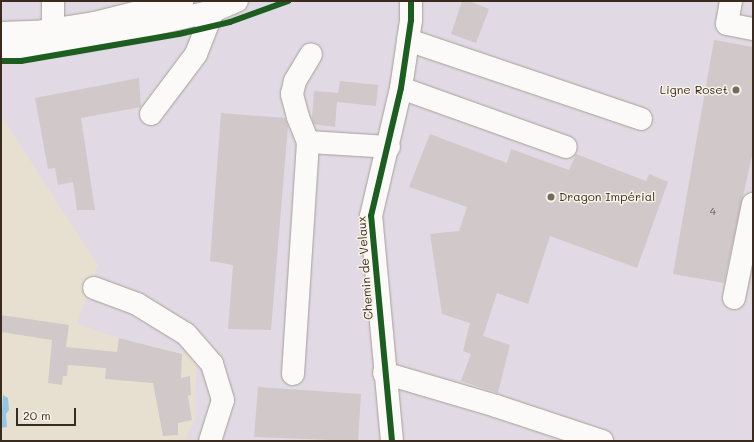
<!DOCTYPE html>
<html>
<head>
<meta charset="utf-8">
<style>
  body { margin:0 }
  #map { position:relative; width:754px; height:442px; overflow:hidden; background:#e7e0d1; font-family:Mali,sans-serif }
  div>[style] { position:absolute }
  .built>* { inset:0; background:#e1dae5 }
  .water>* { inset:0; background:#94c6e2 }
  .building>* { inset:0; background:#d0c8c9 }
  .roads { filter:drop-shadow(0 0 1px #a69f95) drop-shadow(0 0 1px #a69f95) }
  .minor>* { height:22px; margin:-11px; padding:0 11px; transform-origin:11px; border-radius:11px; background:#fbfaf8 }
  .major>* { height:22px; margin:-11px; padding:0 11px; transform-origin:11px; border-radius:11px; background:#fbfaf8 }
  .cycleway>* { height:6px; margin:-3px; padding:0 3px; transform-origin:3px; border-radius:3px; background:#1b5e20 }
  .dots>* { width:11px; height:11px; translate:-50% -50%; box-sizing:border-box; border:2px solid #f7f3e8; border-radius:50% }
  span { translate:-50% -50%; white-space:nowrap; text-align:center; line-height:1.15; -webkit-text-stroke:3px #f7f3e8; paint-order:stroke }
  .number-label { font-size:10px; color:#605249 }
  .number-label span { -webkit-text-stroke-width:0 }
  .poi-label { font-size:12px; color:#3b2a1e }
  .right { translate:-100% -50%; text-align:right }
  .left { translate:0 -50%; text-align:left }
  .street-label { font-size:12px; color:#3b2a1e }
  .frame { position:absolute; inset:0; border:2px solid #3b2a1e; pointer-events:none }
  .scale { position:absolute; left:16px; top:408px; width:60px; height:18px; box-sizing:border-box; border:2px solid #3b2a1e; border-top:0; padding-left:5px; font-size:12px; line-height:14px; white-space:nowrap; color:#3b2a1e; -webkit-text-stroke:3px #f7f3e8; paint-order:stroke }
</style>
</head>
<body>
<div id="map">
  <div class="built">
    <i style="clip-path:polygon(1px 1px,753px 1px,753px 441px,184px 441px,195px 419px,196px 356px,112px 336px,77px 323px,98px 265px,1px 116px)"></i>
  </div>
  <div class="water">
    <i style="clip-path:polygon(3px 395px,8px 398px,9px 410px,6px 414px,7px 427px,1px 428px)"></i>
  </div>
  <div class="building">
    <i style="clip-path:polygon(462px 1px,469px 1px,489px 9px,476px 43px,451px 34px)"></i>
    <i style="clip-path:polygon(714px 40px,753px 47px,753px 151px,724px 283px,673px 274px)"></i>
    <i style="clip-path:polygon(139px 78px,141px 107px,81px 118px,95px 210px,77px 210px,73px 182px,58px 185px,55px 168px,48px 169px,35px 98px)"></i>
    <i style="clip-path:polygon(340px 81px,378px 85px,376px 106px,337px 102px,335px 127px,314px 124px,312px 118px,314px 91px,338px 93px)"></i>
    <i style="clip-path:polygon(221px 113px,285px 118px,288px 126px,271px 330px,228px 329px,233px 265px,210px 261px)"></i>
    <i style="clip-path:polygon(430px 134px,507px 163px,511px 149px,569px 170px,576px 154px,646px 181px,649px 174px,668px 182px,637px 268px,550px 236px,528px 304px,497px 293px,483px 336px,510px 345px,498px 393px,461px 381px,471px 354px,463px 351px,470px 323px,442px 314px,430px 234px,459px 231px,467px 207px,409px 187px)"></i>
    <i style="clip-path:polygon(1px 315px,69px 325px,66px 347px,117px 352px,119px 338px,182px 354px,181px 378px,190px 376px,191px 395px,188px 396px,192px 420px,178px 423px,178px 435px,163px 436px,153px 383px,105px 379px,106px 368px,68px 365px,67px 376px,63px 376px,62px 385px,48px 383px,52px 340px,1px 332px)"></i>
    <i style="clip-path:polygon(258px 387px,361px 394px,358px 441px,254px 437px)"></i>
  </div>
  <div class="roads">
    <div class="minor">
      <i style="left:53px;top:1px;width:44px;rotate:90deg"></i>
      <i style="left:731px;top:1px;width:23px;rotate:100deg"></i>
      <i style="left:727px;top:24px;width:26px;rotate:11deg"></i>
      <i style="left:408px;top:40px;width:246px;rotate:18.7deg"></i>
      <i style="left:401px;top:88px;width:175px;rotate:19.7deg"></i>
      <i style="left:151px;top:114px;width:75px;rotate:-53.1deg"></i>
      <i style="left:196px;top:54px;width:46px;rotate:-68.4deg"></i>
      <i style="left:308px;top:142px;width:27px;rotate:-112deg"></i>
      <i style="left:298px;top:117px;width:24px;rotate:-105deg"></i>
      <i style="left:292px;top:94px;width:13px;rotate:-77deg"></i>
      <i style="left:295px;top:81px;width:31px;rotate:-59deg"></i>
      <i style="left:94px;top:288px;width:46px;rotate:20.4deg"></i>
      <i style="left:137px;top:304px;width:57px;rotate:31.5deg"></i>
      <i style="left:186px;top:334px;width:40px;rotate:49deg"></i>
      <i style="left:212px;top:364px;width:38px;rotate:73deg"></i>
      <i style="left:223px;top:400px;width:43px;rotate:107.6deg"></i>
      <i style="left:734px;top:298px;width:96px;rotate:-78.6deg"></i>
      <i style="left:384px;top:373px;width:117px;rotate:16.4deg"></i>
      <i style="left:496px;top:406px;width:112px;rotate:18.3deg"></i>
      <i style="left:293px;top:374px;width:232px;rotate:-86.3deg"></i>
      <i style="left:308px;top:142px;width:81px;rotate:3.5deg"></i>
      <i style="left:392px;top:441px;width:226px;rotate:-95.3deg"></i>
      <i style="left:371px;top:216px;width:131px;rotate:-76.8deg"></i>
      <i style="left:401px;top:88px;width:69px;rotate:-81.6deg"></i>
      <i style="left:411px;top:20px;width:19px;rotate:-90deg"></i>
    </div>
    <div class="major">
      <i style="left:1px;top:33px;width:35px;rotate:-2deg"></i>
      <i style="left:36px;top:32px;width:60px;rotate:-8.7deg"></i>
      <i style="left:95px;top:23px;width:90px;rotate:-14.2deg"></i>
      <i style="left:1px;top:49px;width:71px;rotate:-4.8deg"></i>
      <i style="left:72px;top:43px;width:145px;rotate:-12.8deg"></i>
      <i style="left:213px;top:11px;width:26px;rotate:-23deg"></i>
    </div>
  </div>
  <div class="cycleway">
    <i style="left:1px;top:61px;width:20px"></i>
    <i style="left:21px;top:61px;width:160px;rotate:-9.7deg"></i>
    <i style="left:179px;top:34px;width:52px;rotate:-13.2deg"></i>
    <i style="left:230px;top:22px;width:62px;rotate:-19.9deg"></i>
    <i style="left:392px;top:441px;width:226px;rotate:-95.3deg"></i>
    <i style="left:371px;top:216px;width:131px;rotate:-76.8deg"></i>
    <i style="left:401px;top:88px;width:69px;rotate:-81.6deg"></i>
    <i style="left:411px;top:20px;width:19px;rotate:-90deg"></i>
  </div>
  <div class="dots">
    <i style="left:736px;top:90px;background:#776a5d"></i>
    <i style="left:551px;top:197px;background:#776a5d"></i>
  </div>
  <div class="number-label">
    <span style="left:713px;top:212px">4</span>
  </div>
  <div class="poi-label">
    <span class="right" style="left:728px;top:90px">Ligne Roset</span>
    <span class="left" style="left:559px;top:197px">Dragon Impérial</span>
  </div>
  <div class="street-label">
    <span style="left:365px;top:268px;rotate:-94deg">Chemin de Velaux</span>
  </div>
  <div class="frame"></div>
  <div class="scale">20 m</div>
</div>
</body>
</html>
